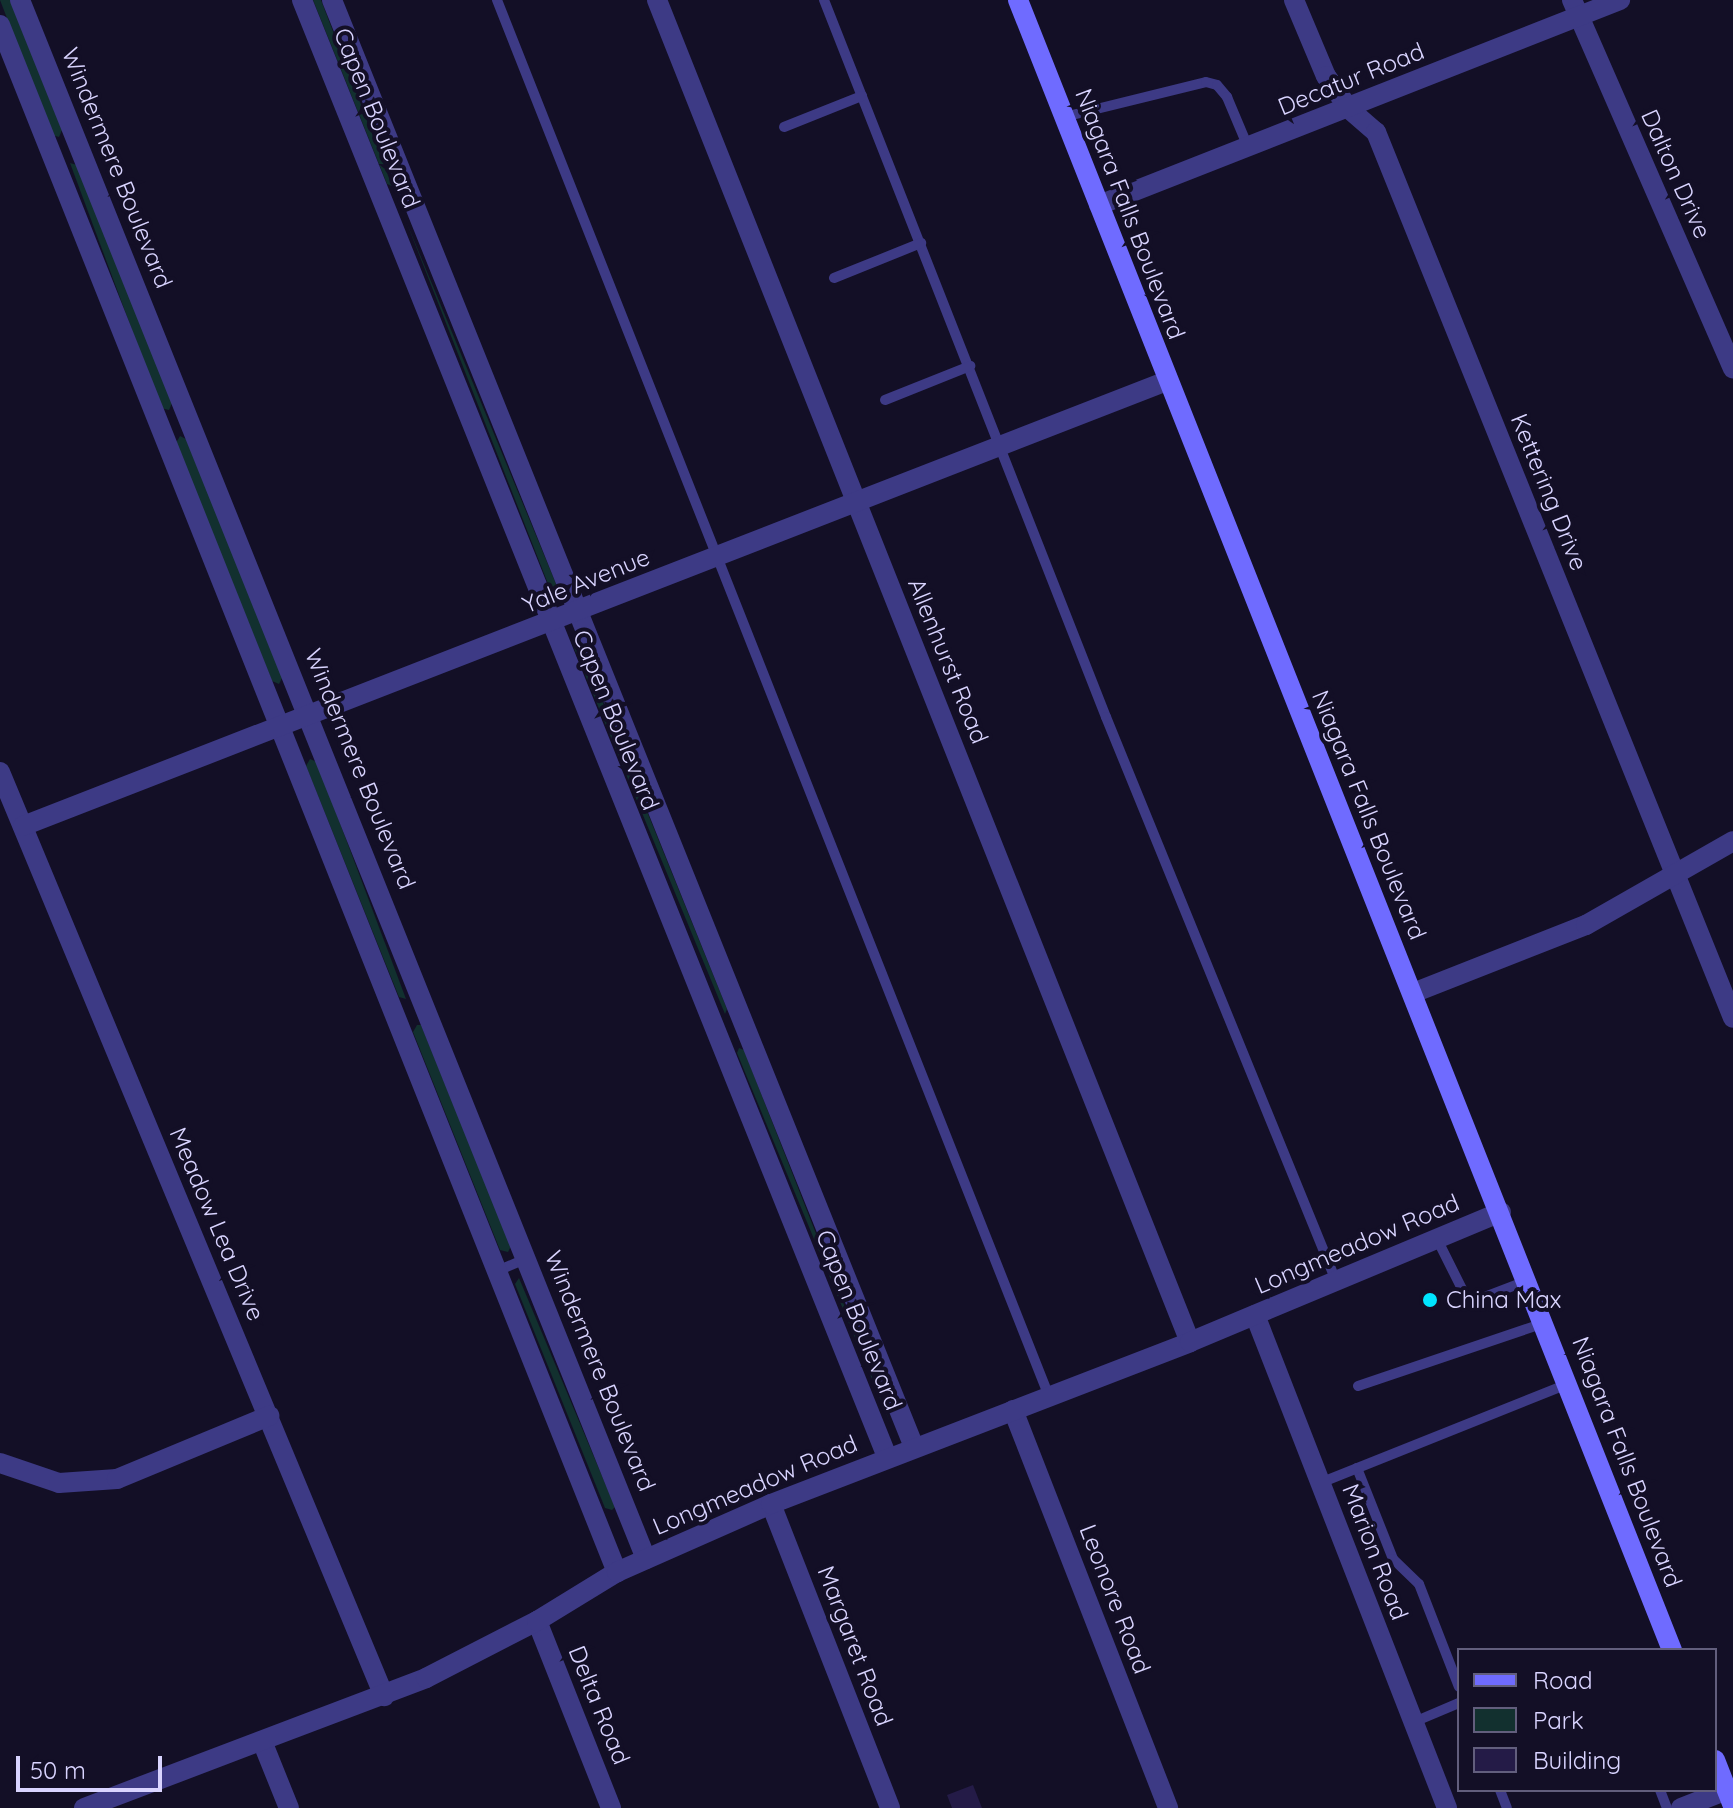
<!DOCTYPE html>
<html>
<head>
<meta charset="utf-8">
<style>
  body { margin:0 }
  #map { position:relative; width:1733px; height:1808px; overflow:hidden; background:#130f26; font-family:Quicksand,sans-serif }
  div>[style] { position:absolute }
  .green>* { inset:0; background:#12302f }
  .building>* { inset:0; background:#241b47 }
  .service>* { height:10px; margin:-5px; padding:0 5px; transform-origin:5px; border-radius:5px; background:#3d3a85 }
  .minor>* { height:20px; margin:-10px; padding:0 10px; transform-origin:10px; border-radius:10px; background:#3d3a85 }
  .tertiary>* { height:20px; margin:-10px; padding:0 10px; transform-origin:10px; border-radius:10px; background:#3d3a85 }
  .secondary>* { height:20px; margin:-10px; padding:0 10px; transform-origin:10px; border-radius:10px; background:#6f6bff }
  .dots>* { width:22px; height:22px; translate:-50% -50%; box-sizing:border-box; border:4px solid #130f26; border-radius:50% }
  span { translate:-50% -50%; white-space:nowrap; text-align:center; line-height:1.15; -webkit-text-stroke:8px #130f26; paint-order:stroke }
  .street-label { font-size:24px; color:#d9d4ff }
  .poi-label { font-size:24px; color:#d9d4ff }
  .left { translate:0 -50%; text-align:left }
  .legend { position:absolute; left:1457px; top:1648px; width:260px; height:144px; box-sizing:border-box; background:#130f26; border:2px solid #625e7d; margin:0; padding:10px 14px; list-style:none; font-size:24px; color:#d9d4ff }
  .legend li { display:flex; align-items:center; gap:16px; height:40px }
  .legend b { width:40px; border:2px solid #625e7d }
  .scale { position:absolute; left:16px; top:1756px; width:146px; height:36px; box-sizing:border-box; border:4px solid #d9d4ff; border-top:0; padding-left:10px; font-size:24px; line-height:28px; white-space:nowrap; color:#d9d4ff; -webkit-text-stroke:6px #130f26; paint-order:stroke }
</style>
</head>
<body>
<div id="map">
  <div class="green">
    <i style="clip-path:polygon(0 0,10px 0,62px 130px,59px 137px,52px 135px)"></i>
    <i style="clip-path:polygon(313px 0,321px 0,392px 186px,387px 184px)"></i>
    <i style="clip-path:polygon(70px 163px,77px 165px,172px 403px,169px 410px,161px 408px)"></i>
    <i style="clip-path:polygon(406px 221px,559px 591px,557px 596px,552px 594px)"></i>
    <i style="clip-path:polygon(180px 436px,186px 439px,283px 676px,279px 684px,272px 681px,176px 443px)"></i>
    <i style="clip-path:polygon(578px 641px,727px 1009px,725px 1014px,572px 643px)"></i>
    <i style="clip-path:polygon(310px 759px,317px 762px,406px 999px,399px 997px,306px 766px)"></i>
    <i style="clip-path:polygon(417px 1025px,421px 1025px,511px 1246px,508px 1252px,500px 1250px,413px 1032px)"></i>
    <i style="clip-path:polygon(739px 1048px,744px 1050px,891px 1425px,737px 1053px)"></i>
    <i style="clip-path:polygon(519px 1278px,615px 1507px,612px 1510px,605px 1508px,515px 1284px)"></i>
  </div>
  <div class="building">
    <i style="clip-path:polygon(973px 1785px,982px 1808px,952px 1808px,947px 1795px)"></i>
  </div>
  <div class="service">
    <i style="left:497px;top:0;width:1501px;rotate:68.43deg"></i>
    <i style="left:824px;top:0;width:770px;rotate:68.53deg"></i>
    <i style="left:1106px;top:717px;width:609px;rotate:67.81deg"></i>
    <i style="left:1064px;top:117px;width:146px;rotate:-13.8deg"></i>
    <i style="left:1206px;top:82px;width:11px;rotate:15deg"></i>
    <i style="left:1217px;top:85px;width:16px;rotate:50deg"></i>
    <i style="left:1227px;top:97px;width:54px;rotate:67.2deg"></i>
    <i style="left:784px;top:127px;width:84px;rotate:-21.7deg"></i>
    <i style="left:834px;top:278px;width:94px;rotate:-21.9deg"></i>
    <i style="left:885px;top:400px;width:92px;rotate:-21.8deg"></i>
    <i style="left:1437px;top:1239px;width:72px;rotate:63.4deg"></i>
    <i style="left:1469px;top:1303px;width:61px;rotate:-21.1deg"></i>
    <i style="left:497px;top:1271px;width:33px;rotate:-23deg"></i>
    <i style="left:1358px;top:1386px;width:196px;rotate:-18.7deg"></i>
    <i style="left:1357px;top:1468px;width:98px;rotate:68.4deg"></i>
    <i style="left:1393px;top:1559px;width:36px;rotate:44deg"></i>
    <i style="left:1419px;top:1584px;width:110px;rotate:68.8deg"></i>
    <i style="left:1320px;top:1483px;width:267px;rotate:-21.8deg"></i>
    <i style="left:1414px;top:1722px;width:49px;rotate:-22.9deg"></i>
    <i style="left:1500px;top:1790px;width:19px;rotate:69deg"></i>
    <i style="left:1660px;top:1790px;width:19px;rotate:69deg"></i>
  </div>
  <div class="minor">
    <i style="left:20px;top:0;width:1680px;rotate:68.12deg"></i>
    <i style="left:302px;top:0;width:1570px;rotate:68.12deg"></i>
    <i style="left:332px;top:0;width:1560px;rotate:68.09deg"></i>
    <i style="left:657px;top:0;width:1444px;rotate:68.34deg"></i>
    <i style="left:1294px;top:0;width:82px;rotate:67.2deg"></i>
    <i style="left:1326px;top:76px;width:39px;rotate:55deg"></i>
    <i style="left:1348px;top:108px;width:37px;rotate:41deg"></i>
    <i style="left:1376px;top:132px;width:955px;rotate:68.05deg"></i>
    <i style="left:1572px;top:0;width:402px;rotate:66.4deg"></i>
    <i style="left:0;top:25px;width:1666px;rotate:68.26deg"></i>
    <i style="left:0;top:772px;width:1001px;rotate:67.43deg"></i>
    <i style="left:23px;top:826px;width:1228px;rotate:-21.26deg"></i>
    <i style="left:1413px;top:993px;width:186px;rotate:-21.5deg"></i>
    <i style="left:1586px;top:925px;width:169px;rotate:-29.7deg"></i>
    <i style="left:1255px;top:1315px;width:529px;rotate:68.72deg"></i>
    <i style="left:1013px;top:1410px;width:427px;rotate:68.7deg"></i>
    <i style="left:0;top:1463px;width:62px;rotate:18.7deg"></i>
    <i style="left:59px;top:1483px;width:58px;rotate:-3.9deg"></i>
    <i style="left:117px;top:1479px;width:165px;rotate:-22.5deg"></i>
    <i style="left:771px;top:1504px;width:326px;rotate:68.6deg"></i>
    <i style="left:537px;top:1621px;width:201px;rotate:68.4deg"></i>
    <i style="left:262px;top:1741px;width:72px;rotate:68.1deg"></i>
    <i style="left:84px;top:1808px;width:366px;rotate:-20.8deg"></i>
    <i style="left:426px;top:1678px;width:125px;rotate:-27.2deg"></i>
    <i style="left:537px;top:1621px;width:94px;rotate:-31.5deg"></i>
    <i style="left:617px;top:1572px;width:168px;rotate:-23.8deg"></i>
    <i style="left:771px;top:1504px;width:449px;rotate:-21.1deg"></i>
    <i style="left:1190px;top:1342px;width:337px;rotate:-22.7deg"></i>
    <i style="left:1681px;top:1808px;width:49px;rotate:-21.4deg"></i>
  </div>
  <div class="tertiary">
    <i style="left:1099px;top:205px;width:560px;rotate:-21.48deg"></i>
  </div>
  <div class="secondary">
    <i style="left:1018px;top:0;width:1775px;rotate:68.38deg"></i>
    <i style="left:1715px;top:1760px;width:49px;rotate:68.6deg"></i>
  </div>
  <div class="dots">
    <i style="left:1430px;top:1300px;background:#00e5ff"></i>
  </div>
  <div class="street-label">
    <span style="left:1351px;top:79px;rotate:-22deg">Decatur Road</span>
    <span style="left:377px;top:118px;rotate:68deg">Capen Boulevard</span>
    <span style="left:117px;top:168px;rotate:68deg">Windermere Boulevard</span>
    <span style="left:1676px;top:174px;rotate:66deg">Dalton Drive</span>
    <span style="left:1130px;top:214px;rotate:69deg">Niagara Falls Boulevard</span>
    <span style="left:1549px;top:492px;rotate:68deg">Kettering Drive</span>
    <span style="left:586px;top:581px;rotate:-22deg">Yale Avenue</span>
    <span style="left:948px;top:661px;rotate:68deg">Allenhurst Road</span>
    <span style="left:616px;top:720px;rotate:68deg">Capen Boulevard</span>
    <span style="left:360px;top:769px;rotate:68deg">Windermere Boulevard</span>
    <span style="left:1369px;top:815px;rotate:68deg">Niagara Falls Boulevard</span>
    <span style="left:217px;top:1224px;rotate:67deg">Meadow Lea Drive</span>
    <span style="left:1357px;top:1244px;rotate:-23deg">Longmeadow Road</span>
    <span style="left:859px;top:1320px;rotate:68deg">Capen Boulevard</span>
    <span style="left:600px;top:1371px;rotate:68deg">Windermere Boulevard</span>
    <span style="left:1627px;top:1462px;rotate:69deg">Niagara Falls Boulevard</span>
    <span style="left:755px;top:1485px;rotate:-23deg">Longmeadow Road</span>
    <span style="left:1375px;top:1552px;rotate:69deg">Marion Road</span>
    <span style="left:1115px;top:1599px;rotate:69deg">Leonore Road</span>
    <span style="left:855px;top:1646px;rotate:69deg">Margaret Road</span>
    <span style="left:599px;top:1705px;rotate:68deg">Delta Road</span>
  </div>
  <div class="poi-label">
    <span class="left" style="left:1446px;top:1300px">China Max</span>
  </div>
  <ul class="legend">
  <li><b style="height:10px;background:#6f6bff"></b>Road</li>
  <li><b style="height:22px;background:#12302f"></b>Park</li>
  <li><b style="height:22px;background:#241b47"></b>Building</li>
  </ul>
  <div class="scale">50 m</div>
</div>
</body>
</html>
